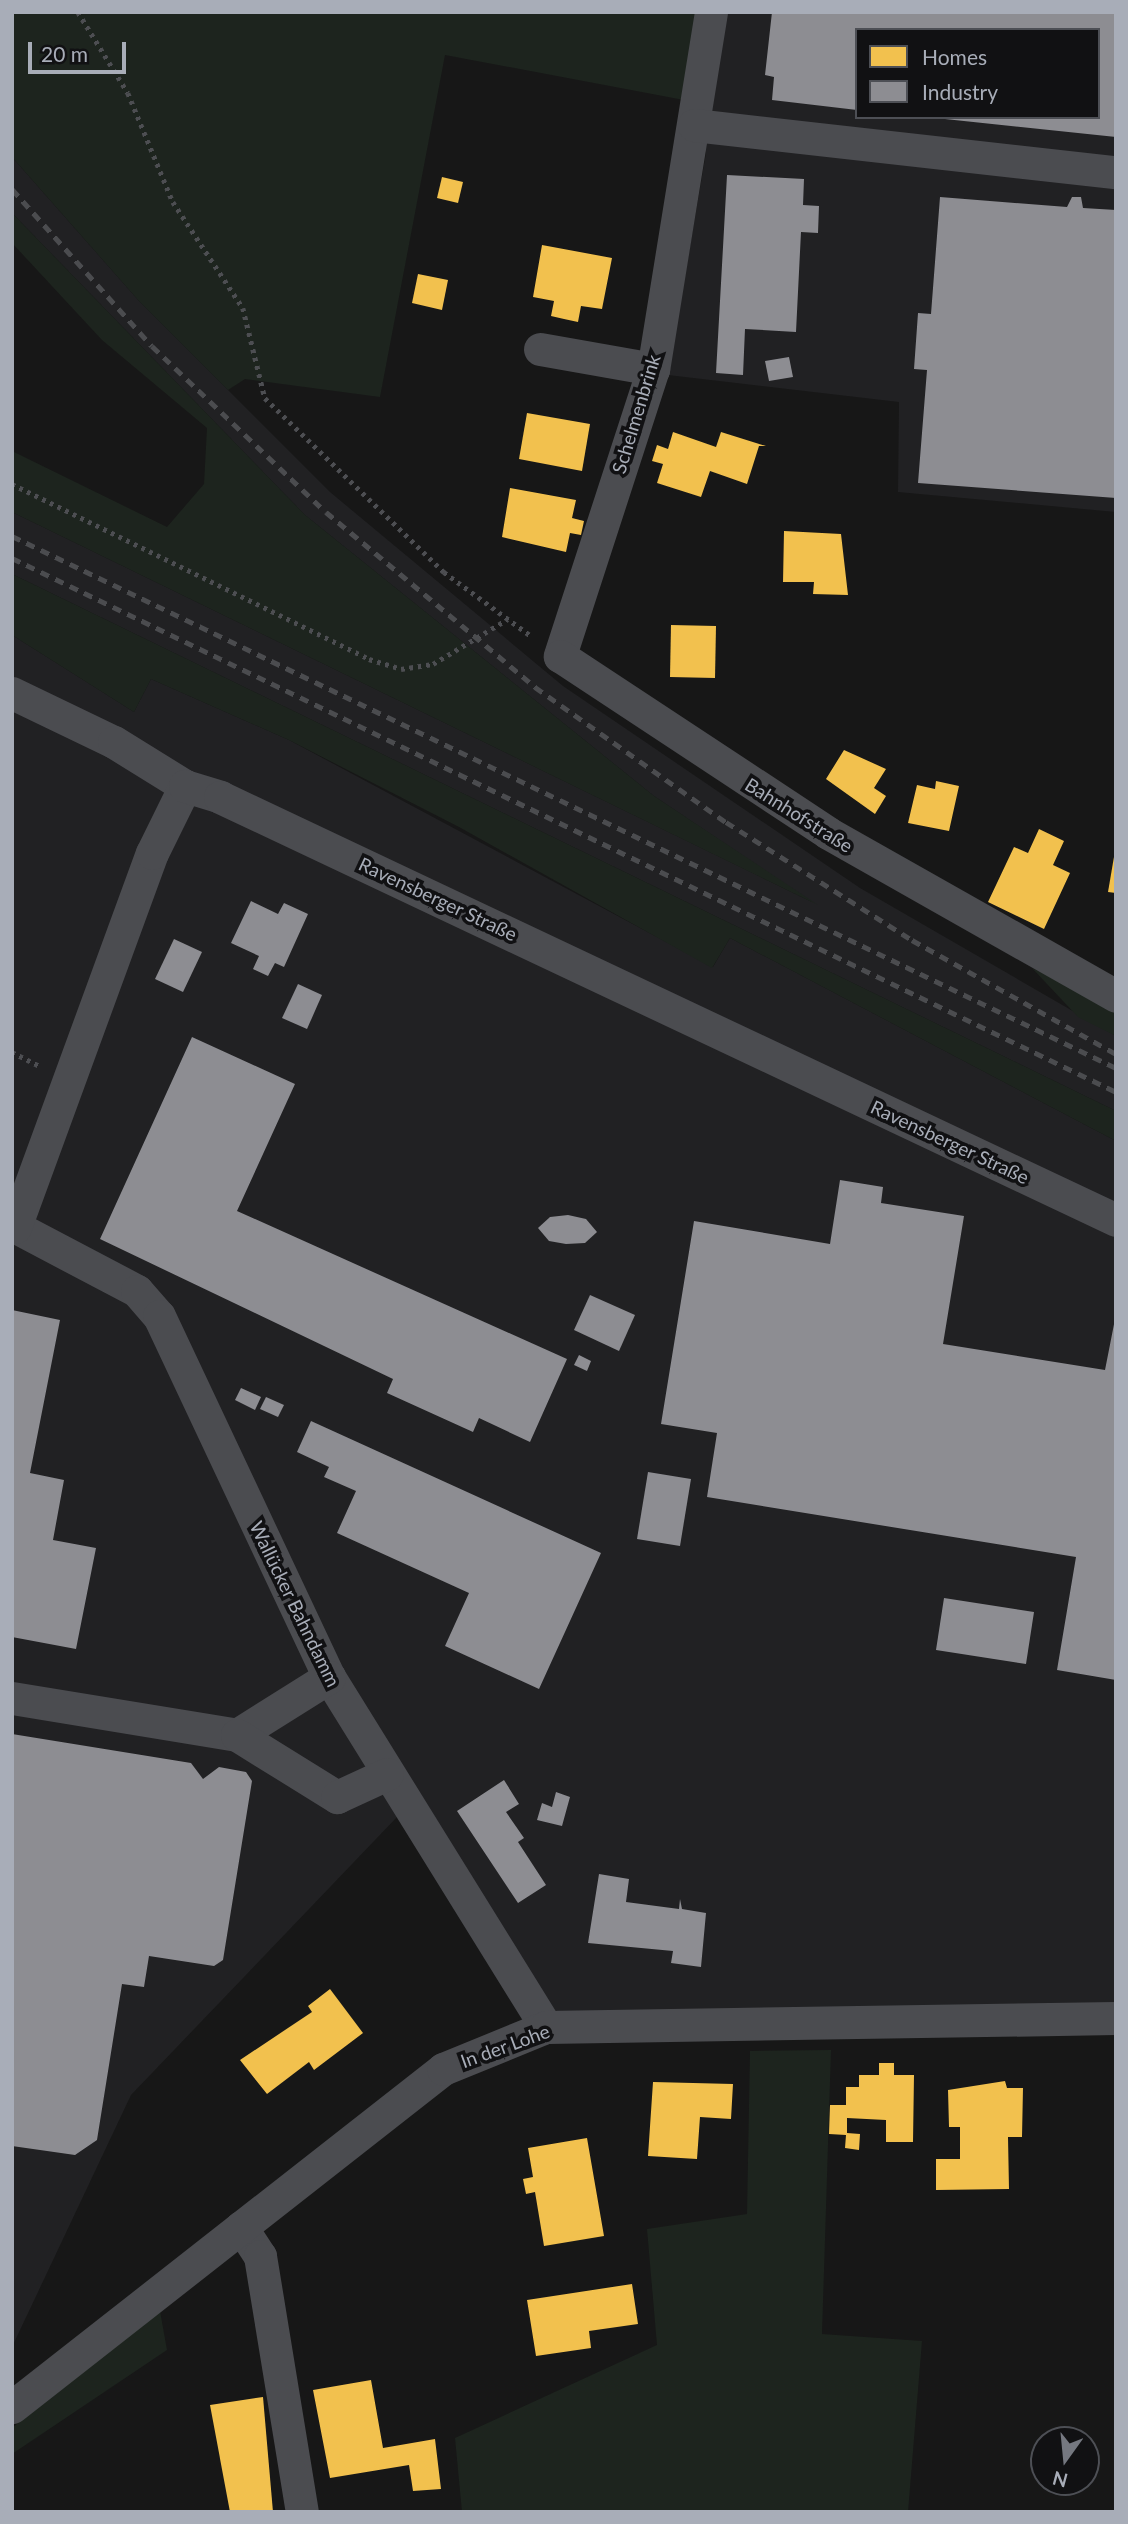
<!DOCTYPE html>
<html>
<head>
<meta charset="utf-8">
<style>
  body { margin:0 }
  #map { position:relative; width:1128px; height:2524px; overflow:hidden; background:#171717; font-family:Lato,sans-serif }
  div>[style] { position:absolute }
  .built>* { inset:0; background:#212123 }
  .green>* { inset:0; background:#1d241e }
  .homes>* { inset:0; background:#f2c14e }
  .industry>* { inset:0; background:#8d8d92 }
  .path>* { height:4.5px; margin-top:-2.25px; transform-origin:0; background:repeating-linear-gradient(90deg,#4d4e52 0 3.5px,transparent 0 8.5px) }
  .minor>* { height:33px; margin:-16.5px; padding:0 16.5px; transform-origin:16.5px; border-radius:16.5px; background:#4b4c50 }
  .rail>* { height:5px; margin-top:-2.5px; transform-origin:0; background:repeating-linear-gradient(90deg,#4b4c4f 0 9px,transparent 0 16px) }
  span { translate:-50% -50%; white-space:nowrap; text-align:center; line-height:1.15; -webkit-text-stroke:7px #111113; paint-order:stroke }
  .street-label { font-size:19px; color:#a8adb8 }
  .frame { position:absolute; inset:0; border:14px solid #a8adb8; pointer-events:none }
  .legend { position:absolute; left:855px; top:28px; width:245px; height:91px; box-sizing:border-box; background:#111113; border:2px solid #4d4f55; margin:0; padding:9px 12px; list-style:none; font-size:21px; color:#a8adb8 }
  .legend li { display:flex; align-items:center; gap:14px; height:35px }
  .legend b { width:35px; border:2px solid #4d4f55 }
  .north { position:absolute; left:1030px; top:2426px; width:70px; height:70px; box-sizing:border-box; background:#111113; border:2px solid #4d4f55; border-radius:50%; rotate:195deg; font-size:19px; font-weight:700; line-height:28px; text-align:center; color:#a8adb8 }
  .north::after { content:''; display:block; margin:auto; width:24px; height:32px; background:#757880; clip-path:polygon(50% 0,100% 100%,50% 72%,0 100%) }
  .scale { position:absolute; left:28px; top:42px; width:98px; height:32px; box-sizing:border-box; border:4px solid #a8adb8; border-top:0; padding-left:9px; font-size:21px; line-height:24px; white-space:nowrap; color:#a8adb8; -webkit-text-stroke:5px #111113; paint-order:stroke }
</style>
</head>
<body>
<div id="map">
  <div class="built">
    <i style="clip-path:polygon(evenodd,698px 12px,1116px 12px,1116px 512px,898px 492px,899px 402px,668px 375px,706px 153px,684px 100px,698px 12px,857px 30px,1098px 30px,1098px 117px,857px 117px,857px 30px)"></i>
    <i style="clip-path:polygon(12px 157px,139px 301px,330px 492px,563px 686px,860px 888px,1116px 1036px,1116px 1111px,12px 574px,12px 512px,812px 902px,654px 796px,305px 515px,12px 213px)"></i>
    <i style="clip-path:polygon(12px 635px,134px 712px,151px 679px,289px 740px,713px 967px,730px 938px,1116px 1141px,1116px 2009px,571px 2018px,553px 2009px,420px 1793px,131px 2095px,12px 2347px)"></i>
  </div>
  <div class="green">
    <i style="clip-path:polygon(12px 12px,698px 12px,684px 100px,445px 55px,380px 397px,245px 379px,228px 390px,139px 301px,12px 157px)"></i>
    <i style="clip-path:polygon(12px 213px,305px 515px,654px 796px,818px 905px,12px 512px,12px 451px,167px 527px,204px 484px,207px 428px,102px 340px,12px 243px)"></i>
    <i style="clip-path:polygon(12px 574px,1116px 1111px,1116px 1141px,730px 938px,712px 968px,459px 827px,289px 740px,151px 679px,134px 712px,12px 635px)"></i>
    <i style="clip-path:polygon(1032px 968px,1116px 1009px,1116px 1036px,1078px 1017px)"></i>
    <i style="clip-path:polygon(831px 2050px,822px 2334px,922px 2341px,908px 2512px,462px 2512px,455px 2438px,657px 2345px,647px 2229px,747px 2214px,750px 2051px)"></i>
    <i style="clip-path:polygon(160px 2311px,167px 2350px,12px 2454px,12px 2428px)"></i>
  </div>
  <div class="homes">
    <i style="clip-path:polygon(442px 177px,463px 182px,458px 203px,437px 198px)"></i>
    <i style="clip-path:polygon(542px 245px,612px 258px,602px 309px,581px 306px,578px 322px,564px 319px,551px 316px,554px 301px,533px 297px)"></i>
    <i style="clip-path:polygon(418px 274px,448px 280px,442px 310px,412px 303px)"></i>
    <i style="clip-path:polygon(527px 413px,590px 424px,582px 471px,519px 459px)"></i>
    <i style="clip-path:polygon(673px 432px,716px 447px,721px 432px,766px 446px,759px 446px,747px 484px,710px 471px,701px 497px,657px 483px,663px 464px,652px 461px,657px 445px,668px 449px)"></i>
    <i style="clip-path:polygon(510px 488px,576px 500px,572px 518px,584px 521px,581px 535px,570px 533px,566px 552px,502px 537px)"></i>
    <i style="clip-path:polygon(784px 531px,841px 534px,848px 595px,813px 594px,814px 582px,783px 582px)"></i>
    <i style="clip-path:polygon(671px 625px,716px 626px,715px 678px,670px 677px)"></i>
    <i style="clip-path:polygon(844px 750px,886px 769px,874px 788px,886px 796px,875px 814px,826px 779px)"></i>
    <i style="clip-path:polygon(936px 781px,959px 786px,949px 831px,908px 823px,917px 785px,935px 789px)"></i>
    <i style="clip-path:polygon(1039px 829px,1064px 841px,1053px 865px,1070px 873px,1044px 929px,988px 902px,1014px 847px,1028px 853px)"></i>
    <i style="clip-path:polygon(1115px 851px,1116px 851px,1116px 893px,1108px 892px)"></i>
    <i style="clip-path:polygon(330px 1989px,363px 2033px,314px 2070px,309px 2062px,267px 2094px,240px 2060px,312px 2012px,308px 2006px)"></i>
    <i style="clip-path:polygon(879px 2063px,894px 2063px,894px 2075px,914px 2075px,913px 2142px,886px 2142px,886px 2120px,847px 2118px,847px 2133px,860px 2134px,859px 2150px,845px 2148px,846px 2135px,829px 2134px,830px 2105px,846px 2105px,846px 2087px,859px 2087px,859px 2075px,879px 2075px)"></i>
    <i style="clip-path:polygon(1005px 2081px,1007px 2088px,1023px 2088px,1022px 2137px,1008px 2137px,1009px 2189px,936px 2190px,936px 2159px,960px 2159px,960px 2127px,949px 2127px,948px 2090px)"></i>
    <i style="clip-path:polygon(653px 2082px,733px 2084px,731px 2119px,700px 2117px,697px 2159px,648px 2156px)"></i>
    <i style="clip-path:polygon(587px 2138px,604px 2236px,544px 2246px,535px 2192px,526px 2194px,523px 2179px,533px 2177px,528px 2148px)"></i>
    <i style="clip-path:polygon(632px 2284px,638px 2324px,589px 2331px,591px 2348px,536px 2356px,527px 2300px)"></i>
    <i style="clip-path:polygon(371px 2380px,383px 2448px,435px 2439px,441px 2489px,413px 2491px,409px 2465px,330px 2478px,313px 2390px)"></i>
    <i style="clip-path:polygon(263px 2397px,273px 2512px,230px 2512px,210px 2405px)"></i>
  </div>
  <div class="industry">
    <i style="clip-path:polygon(772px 12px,1116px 12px,1116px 137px,945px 119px,1098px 117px,1098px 30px,857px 30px,857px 110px,772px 100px,774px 77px,765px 75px)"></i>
    <i style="clip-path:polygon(727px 175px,804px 179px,803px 205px,819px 206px,818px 233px,801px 232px,796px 332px,745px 329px,743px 375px,716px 373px)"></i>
    <i style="clip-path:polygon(940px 197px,1067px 207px,1072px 197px,1081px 197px,1083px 208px,1116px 210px,1116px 498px,918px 483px,927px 370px,914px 369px,918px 313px,931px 314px)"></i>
    <i style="clip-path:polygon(789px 357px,793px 377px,769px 381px,765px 361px)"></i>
    <i style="clip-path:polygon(251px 901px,278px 914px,284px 903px,308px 914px,284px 967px,275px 963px,268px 976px,253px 969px,259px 956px,231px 943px)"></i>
    <i style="clip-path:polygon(174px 939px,202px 952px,183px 992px,155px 979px)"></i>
    <i style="clip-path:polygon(298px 984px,322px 995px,307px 1029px,282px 1018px)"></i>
    <i style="clip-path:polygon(192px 1037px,295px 1084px,237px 1211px,567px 1359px,530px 1442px,479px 1418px,473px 1432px,387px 1393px,393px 1379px,100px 1239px)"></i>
    <i style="clip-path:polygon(840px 1180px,883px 1187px,881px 1203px,964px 1216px,943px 1344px,1105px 1370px,1116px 1314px,1116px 1680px,1057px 1670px,1076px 1557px,707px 1497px,717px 1433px,661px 1424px,694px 1221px,830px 1244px)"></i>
    <i style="clip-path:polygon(568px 1215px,586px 1219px,597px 1232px,585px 1243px,566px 1244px,549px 1241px,538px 1228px,550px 1217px)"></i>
    <i style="clip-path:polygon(590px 1295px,635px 1315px,619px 1351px,574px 1330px)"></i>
    <i style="clip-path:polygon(12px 1310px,60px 1320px,30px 1473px,64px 1480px,53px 1540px,96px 1548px,76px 1649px,12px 1637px)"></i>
    <i style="clip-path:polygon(579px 1355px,591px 1361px,587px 1371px,574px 1365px)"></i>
    <i style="clip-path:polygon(241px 1388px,261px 1397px,255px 1410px,235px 1400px)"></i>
    <i style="clip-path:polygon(266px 1397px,284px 1405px,278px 1417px,260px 1409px)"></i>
    <i style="clip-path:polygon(311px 1421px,601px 1553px,539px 1689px,445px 1646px,469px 1593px,337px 1533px,356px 1491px,324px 1477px,329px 1467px,297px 1452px)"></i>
    <i style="clip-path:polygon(648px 1472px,691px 1479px,680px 1546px,637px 1539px)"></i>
    <i style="clip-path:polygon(944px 1598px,1034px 1612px,1026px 1664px,936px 1650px)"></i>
    <i style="clip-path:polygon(12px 1734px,191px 1763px,203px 1779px,219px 1767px,246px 1772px,252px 1781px,223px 1960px,214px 1966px,149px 1956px,144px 1987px,122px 1984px,97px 2140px,75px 2155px,12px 2146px)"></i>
    <i style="clip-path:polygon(504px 1780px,519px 1804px,506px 1812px,524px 1838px,518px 1842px,546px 1885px,518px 1903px,457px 1811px)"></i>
    <i style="clip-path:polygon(556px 1792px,570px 1797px,562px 1826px,537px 1820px,542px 1803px,552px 1807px)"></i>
    <i style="clip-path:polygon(599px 1874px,629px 1879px,626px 1902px,679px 1909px,680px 1899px,682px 1909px,706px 1913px,701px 1967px,671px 1963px,673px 1951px,588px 1943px)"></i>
  </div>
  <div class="path">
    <i style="left:78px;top:12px;width:95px;rotate:58.3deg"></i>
    <i style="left:128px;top:93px;width:118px;rotate:67.6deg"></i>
    <i style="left:173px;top:202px;width:127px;rotate:56.6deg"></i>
    <i style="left:243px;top:308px;width:93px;rotate:76.3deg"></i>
    <i style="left:265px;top:398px;width:250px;rotate:44.2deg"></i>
    <i style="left:444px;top:572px;width:108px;rotate:36.3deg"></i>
    <i style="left:12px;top:484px;width:398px;rotate:26.1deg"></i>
    <i style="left:369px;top:659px;width:34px;rotate:17deg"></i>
    <i style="left:401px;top:669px;width:32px;rotate:-9deg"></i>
    <i style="left:433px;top:664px;width:87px;rotate:-31deg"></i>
    <i style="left:12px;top:1052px;width:31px;rotate:27deg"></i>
  </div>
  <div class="minor">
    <i style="left:711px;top:12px;width:362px;rotate:99.2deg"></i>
    <i style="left:653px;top:369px;width:302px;rotate:108deg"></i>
    <i style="left:560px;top:656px;width:321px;rotate:33.4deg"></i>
    <i style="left:828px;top:833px;width:331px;rotate:29.5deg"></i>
    <i style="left:694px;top:125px;width:425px;rotate:6.4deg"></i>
    <i style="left:540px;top:349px;width:115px;rotate:10deg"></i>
    <i style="left:12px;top:693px;width:113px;rotate:25.7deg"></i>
    <i style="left:114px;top:742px;width:84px;rotate:31.8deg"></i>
    <i style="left:12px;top:1225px;width:141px;rotate:27.8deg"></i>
    <i style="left:137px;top:1291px;width:33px;rotate:49deg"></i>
    <i style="left:159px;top:1316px;width:399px;rotate:64.8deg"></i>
    <i style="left:329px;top:1677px;width:412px;rotate:58.2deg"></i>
    <i style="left:15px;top:1227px;width:398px;rotate:-69.9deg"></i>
    <i style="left:152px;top:853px;width:75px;rotate:-63.8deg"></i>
    <i style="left:185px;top:786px;width:37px;rotate:17deg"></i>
    <i style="left:220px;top:797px;width:991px;rotate:25.27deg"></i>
    <i style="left:12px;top:1698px;width:228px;rotate:9.3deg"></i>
    <i style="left:237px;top:1735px;width:109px;rotate:-32.2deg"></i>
    <i style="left:237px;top:1735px;width:118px;rotate:31.8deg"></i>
    <i style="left:337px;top:1797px;width:55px;rotate:-24.7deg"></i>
    <i style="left:241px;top:2227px;width:35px;rotate:57deg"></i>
    <i style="left:260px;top:2256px;width:259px;rotate:80.7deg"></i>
    <i style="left:12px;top:2407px;width:548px;rotate:-38.1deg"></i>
    <i style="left:443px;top:2069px;width:111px;rotate:-22.2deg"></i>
    <i style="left:546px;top:2027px;width:570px;rotate:-0.9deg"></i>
  </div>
  <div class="rail">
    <i style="left:12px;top:189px;width:210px;rotate:48.3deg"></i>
    <i style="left:152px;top:346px;width:240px;rotate:43.7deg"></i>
    <i style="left:326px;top:512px;width:273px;rotate:39.9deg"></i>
    <i style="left:535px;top:687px;width:234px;rotate:35.3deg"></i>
    <i style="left:726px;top:822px;width:220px;rotate:32.4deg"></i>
    <i style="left:912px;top:940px;width:234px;rotate:29.2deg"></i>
    <i style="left:12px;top:536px;width:1225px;rotate:25.73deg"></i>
    <i style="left:12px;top:558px;width:1226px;rotate:25.81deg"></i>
  </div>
  <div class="street-label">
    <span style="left:636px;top:414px;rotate:-73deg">Schelmenbrink</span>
    <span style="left:799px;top:815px;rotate:32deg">Bahnhofstraße</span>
    <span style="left:438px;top:899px;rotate:25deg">Ravensberger Straße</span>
    <span style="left:950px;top:1142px;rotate:25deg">Ravensberger Straße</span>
    <span style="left:295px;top:1604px;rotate:64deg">Wallücker Bahndamm</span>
    <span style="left:505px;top:2046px;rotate:-20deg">In der Lohe</span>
  </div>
  <div class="frame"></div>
  <ul class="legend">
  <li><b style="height:19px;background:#f2c14e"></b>Homes</li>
  <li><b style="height:19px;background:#8d8d92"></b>Industry</li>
  </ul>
  <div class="north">N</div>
  <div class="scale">20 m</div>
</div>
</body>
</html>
